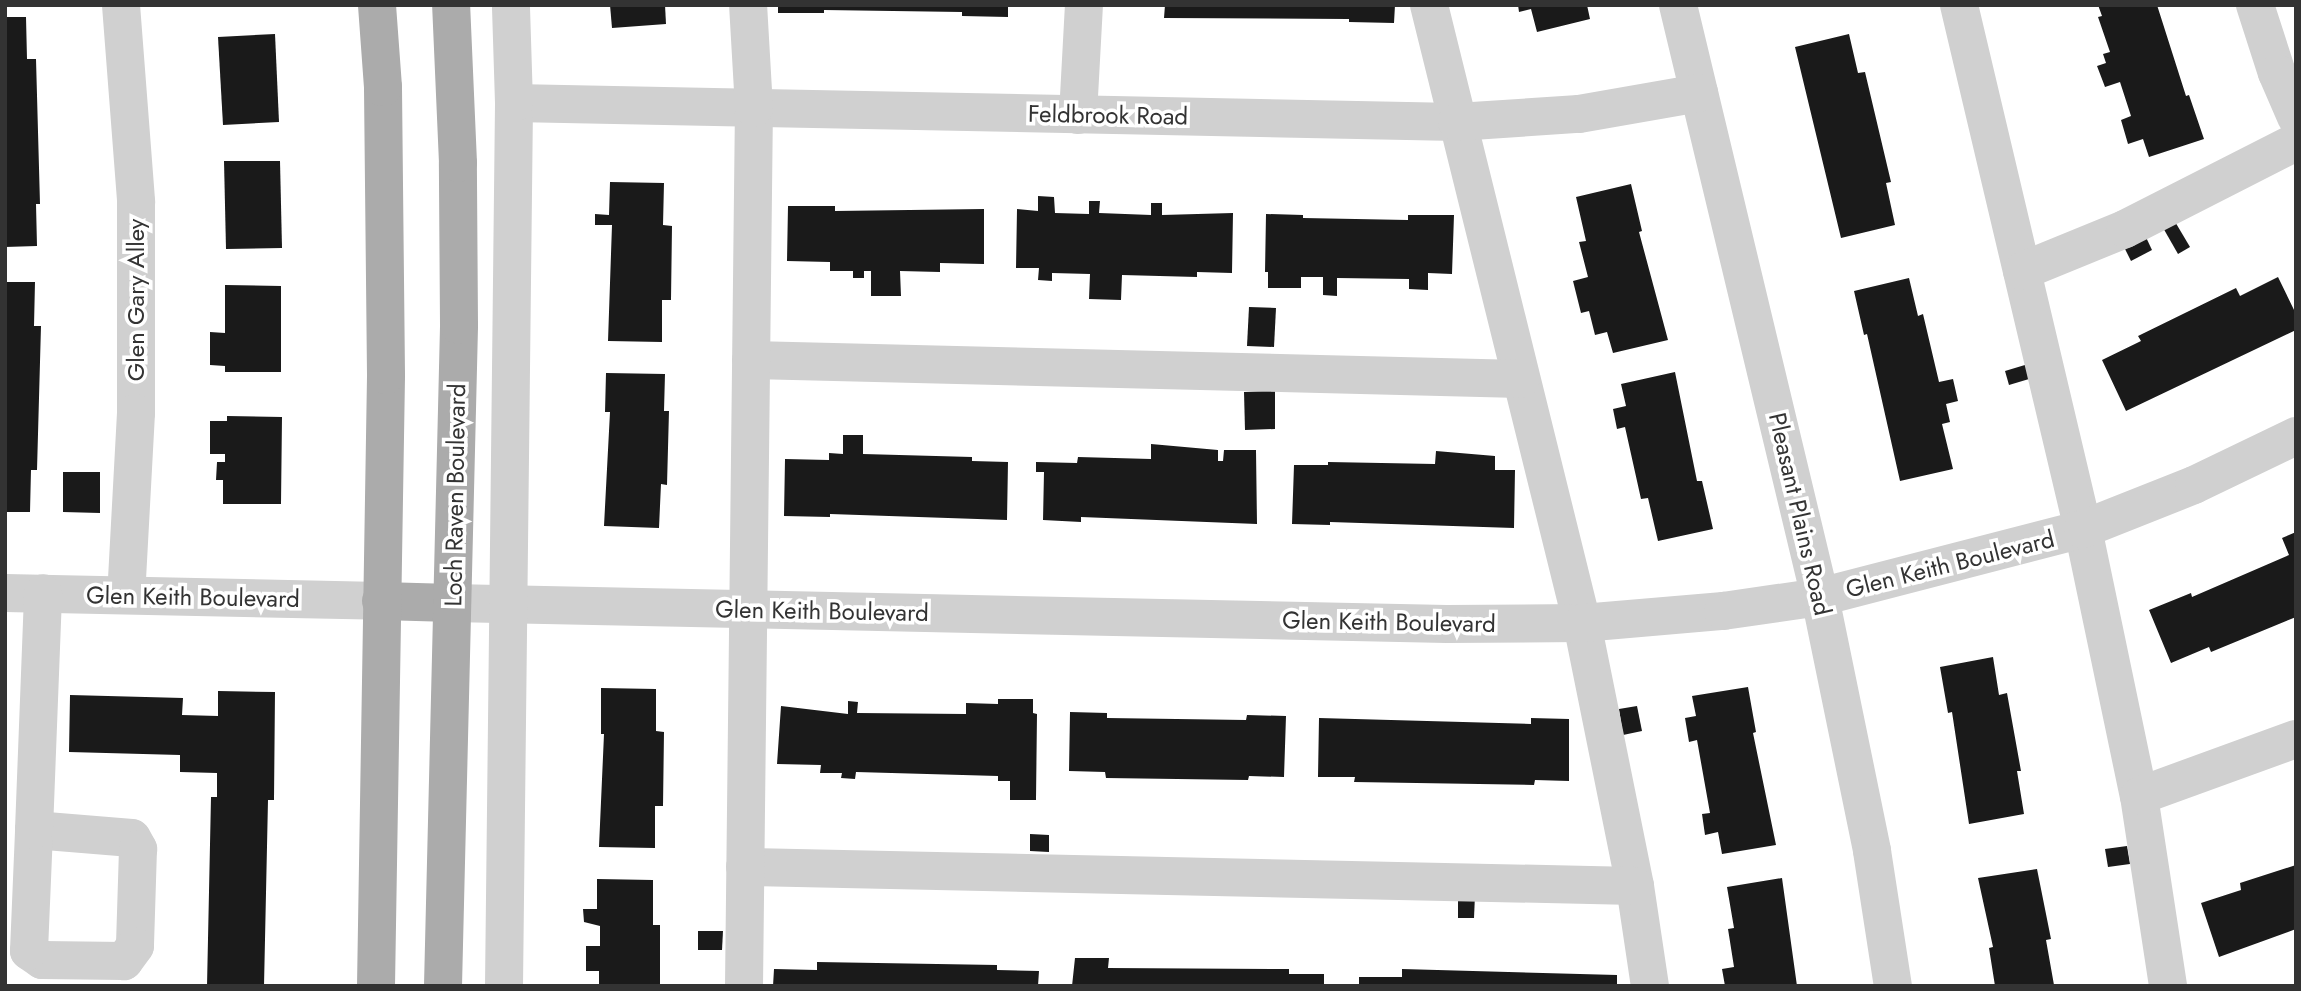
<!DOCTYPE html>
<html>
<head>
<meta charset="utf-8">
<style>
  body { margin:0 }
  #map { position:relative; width:2301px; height:991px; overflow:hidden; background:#fff; font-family:Jost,sans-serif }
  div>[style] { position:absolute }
  .building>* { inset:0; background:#1a1a1a }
  .minor>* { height:38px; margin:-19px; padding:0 19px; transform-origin:19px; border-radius:19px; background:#d0d0d0 }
  .major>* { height:38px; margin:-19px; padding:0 19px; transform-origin:19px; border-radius:19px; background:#ababab }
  span { translate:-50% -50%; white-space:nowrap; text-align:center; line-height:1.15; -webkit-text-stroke:7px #fff; paint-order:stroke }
  .street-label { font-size:24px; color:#333 }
  .frame { position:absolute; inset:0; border:7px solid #333; pointer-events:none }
</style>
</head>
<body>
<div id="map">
  <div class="building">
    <i style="clip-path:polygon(610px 5px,665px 5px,666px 24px,612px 28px)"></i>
    <i style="clip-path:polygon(778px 5px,1008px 5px,1008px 17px,962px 16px,962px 12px,824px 10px,824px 13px,778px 13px)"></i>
    <i style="clip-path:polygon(1165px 5px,1395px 5px,1394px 23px,1349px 22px,1349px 19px,1164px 18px)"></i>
    <i style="clip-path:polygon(1518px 5px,1587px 5px,1590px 19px,1537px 32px,1531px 9px,1519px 12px)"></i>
    <i style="clip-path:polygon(2098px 5px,2157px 5px,2186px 96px,2189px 95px,2204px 139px,2149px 157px,2143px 139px,2128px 144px,2121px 120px,2131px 116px,2120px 82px,2105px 87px,2097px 66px,2106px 63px,2103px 54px,2110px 52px,2098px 17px,2102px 16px)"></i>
    <i style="clip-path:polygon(5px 17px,26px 17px,27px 59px,36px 59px,40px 204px,36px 204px,37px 246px,5px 247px)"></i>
    <i style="clip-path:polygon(275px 34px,279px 122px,223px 125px,218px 37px)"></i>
    <i style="clip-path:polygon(1849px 34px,1858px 73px,1865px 72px,1891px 182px,1886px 183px,1895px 225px,1841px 238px,1795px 47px)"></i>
    <i style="clip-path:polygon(224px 161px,280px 161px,282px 248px,226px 249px)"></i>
    <i style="clip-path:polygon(610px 182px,664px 183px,663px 225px,672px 226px,671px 300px,662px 300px,662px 342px,608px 341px,612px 225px,595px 225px,595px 214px,609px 215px)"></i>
    <i style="clip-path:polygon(1631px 184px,1642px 231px,1639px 232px,1668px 340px,1613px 353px,1607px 332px,1595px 335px,1589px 311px,1581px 313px,1573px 281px,1588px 277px,1579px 242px,1586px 241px,1576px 197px)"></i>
    <i style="clip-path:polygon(1038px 196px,1054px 197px,1055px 213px,1089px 214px,1089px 201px,1100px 201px,1099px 213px,1151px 215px,1151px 203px,1162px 203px,1162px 215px,1233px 213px,1232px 273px,1197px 272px,1197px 277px,1122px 275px,1121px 300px,1089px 299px,1090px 274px,1052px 273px,1052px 281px,1038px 280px,1039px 268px,1016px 268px,1017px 209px,1038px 211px)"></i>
    <i style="clip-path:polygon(788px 206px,835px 206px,835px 211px,984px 209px,984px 264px,940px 263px,940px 272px,900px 271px,901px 296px,871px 296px,871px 271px,864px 271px,864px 278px,853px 278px,853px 271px,830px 271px,830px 262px,787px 261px)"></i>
    <i style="clip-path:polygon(1266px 214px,1303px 215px,1303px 218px,1408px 220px,1408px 215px,1454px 215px,1452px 274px,1428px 273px,1428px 290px,1409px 289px,1409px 279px,1337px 278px,1337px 296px,1323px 295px,1323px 277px,1301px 277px,1301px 288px,1268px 288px,1268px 272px,1265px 272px)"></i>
    <i style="clip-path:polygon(2174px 220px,2190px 247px,2178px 254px,2162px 226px)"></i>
    <i style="clip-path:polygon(2144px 233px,2152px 250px,2131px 261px,2121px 241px)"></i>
    <i style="clip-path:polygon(2278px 277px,2296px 314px,2296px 330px,2126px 411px,2102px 360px,2141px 341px,2138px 336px,2236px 288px,2240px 296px)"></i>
    <i style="clip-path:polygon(1909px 278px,1918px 316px,1923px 314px,1939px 382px,1953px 379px,1958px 401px,1946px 404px,1950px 422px,1942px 424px,1953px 469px,1900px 481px,1867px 334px,1864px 335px,1854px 291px)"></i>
    <i style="clip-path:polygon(5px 282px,35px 282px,34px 326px,41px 326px,37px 470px,31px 470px,30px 512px,5px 512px)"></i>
    <i style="clip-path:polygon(225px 285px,281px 286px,281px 372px,225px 372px,225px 366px,210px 365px,210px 332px,225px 333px)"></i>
    <i style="clip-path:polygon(1249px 307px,1276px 308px,1274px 347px,1247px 346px)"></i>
    <i style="clip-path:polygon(2035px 362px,2039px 376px,2009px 385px,2005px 371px)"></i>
    <i style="clip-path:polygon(1675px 372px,1697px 481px,1702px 481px,1713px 529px,1658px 541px,1648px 498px,1641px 499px,1625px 427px,1617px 429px,1613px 409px,1626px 406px,1621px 384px)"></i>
    <i style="clip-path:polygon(606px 373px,665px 374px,664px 411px,669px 411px,667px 485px,661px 484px,659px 528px,604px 526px,610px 412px,605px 412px)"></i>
    <i style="clip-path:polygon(1275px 391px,1275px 429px,1245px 430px,1244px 392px)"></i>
    <i style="clip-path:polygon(227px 416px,282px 417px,281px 504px,223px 504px,223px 480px,216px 480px,217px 462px,225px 462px,225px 454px,210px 454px,210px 421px,227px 421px)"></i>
    <i style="clip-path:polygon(843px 435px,863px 435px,863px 454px,972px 457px,972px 461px,1008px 462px,1007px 520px,830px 514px,830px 517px,784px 516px,785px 459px,829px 460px,829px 453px,843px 454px)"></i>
    <i style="clip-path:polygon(1151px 444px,1218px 450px,1218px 461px,1223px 461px,1224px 450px,1256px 450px,1257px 524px,1081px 517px,1081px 522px,1043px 520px,1044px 472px,1036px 472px,1036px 462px,1077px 463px,1078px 457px,1151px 459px)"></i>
    <i style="clip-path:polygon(1436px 451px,1495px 456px,1495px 470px,1515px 470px,1514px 528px,1330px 522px,1330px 525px,1292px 524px,1294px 465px,1328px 465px,1328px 462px,1435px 464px)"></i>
    <i style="clip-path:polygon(63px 472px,100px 472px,100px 513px,63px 512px)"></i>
    <i style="clip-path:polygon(2296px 532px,2296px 617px,2211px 652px,2209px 647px,2171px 663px,2149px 610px,2191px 593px,2192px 597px,2289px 555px,2282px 538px)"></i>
    <i style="clip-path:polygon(1993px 657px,1999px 695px,2007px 693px,2021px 771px,2017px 771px,2024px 814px,1969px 824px,1952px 712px,1948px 713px,1940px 667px)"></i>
    <i style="clip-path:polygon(1748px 687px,1756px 732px,1753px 733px,1776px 845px,1722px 854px,1718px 832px,1705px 835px,1702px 814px,1710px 813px,1697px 740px,1689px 742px,1685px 718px,1696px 716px,1692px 696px)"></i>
    <i style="clip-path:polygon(601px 688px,656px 689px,656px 731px,664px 732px,663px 806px,655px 806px,655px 848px,599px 847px,604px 734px,601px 734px)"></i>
    <i style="clip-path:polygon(218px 691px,275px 692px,274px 800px,268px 800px,264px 986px,207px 986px,211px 797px,217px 797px,217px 773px,180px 772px,180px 755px,69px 752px,70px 695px,183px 698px,182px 715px,218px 716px)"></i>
    <i style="clip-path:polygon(998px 699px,1033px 699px,1033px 713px,1037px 714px,1036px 800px,1010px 800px,1010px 781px,998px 781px,998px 776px,856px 772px,855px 779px,841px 778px,842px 773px,820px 773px,821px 765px,777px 764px,781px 706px,848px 714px,848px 701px,858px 702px,857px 713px,966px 714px,966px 703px,998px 704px)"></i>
    <i style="clip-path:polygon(1637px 706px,1642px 731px,1623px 735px,1619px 709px)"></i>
    <i style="clip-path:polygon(1070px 712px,1107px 713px,1107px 718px,1246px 720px,1247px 715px,1286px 716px,1284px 777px,1249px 776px,1248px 780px,1106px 778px,1105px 772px,1069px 771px)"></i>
    <i style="clip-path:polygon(1319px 718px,1531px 724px,1531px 718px,1569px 719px,1569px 781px,1535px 780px,1534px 785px,1354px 782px,1355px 777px,1318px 777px)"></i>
    <i style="clip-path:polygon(1030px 834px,1049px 835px,1049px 852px,1030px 851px)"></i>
    <i style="clip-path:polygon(2127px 846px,2130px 864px,2108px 867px,2105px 849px)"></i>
    <i style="clip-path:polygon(2296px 865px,2296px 929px,2219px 957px,2201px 903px,2241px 890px,2240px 883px)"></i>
    <i style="clip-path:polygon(2037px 869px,2051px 939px,2046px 940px,2054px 985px,1995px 986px,1989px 948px,1993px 947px,1978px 878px)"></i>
    <i style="clip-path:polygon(1782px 878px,1797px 986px,1725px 986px,1722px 969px,1734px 967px,1728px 929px,1734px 928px,1727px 887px)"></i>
    <i style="clip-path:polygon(597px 879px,653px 880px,653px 925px,660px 925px,660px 986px,599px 986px,599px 971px,586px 971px,586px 946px,600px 946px,600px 926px,584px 922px,583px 909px,597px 909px)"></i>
    <i style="clip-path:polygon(1458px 894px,1475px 895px,1474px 918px,1458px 918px)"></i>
    <i style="clip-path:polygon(698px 931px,723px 931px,722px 950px,698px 950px)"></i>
    <i style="clip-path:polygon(1075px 958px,1109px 958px,1108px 968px,1289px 969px,1289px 974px,1324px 974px,1324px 986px,1072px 986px)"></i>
    <i style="clip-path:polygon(817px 962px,997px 965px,997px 970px,1039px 971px,1038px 986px,773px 986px,774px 969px,817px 970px)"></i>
    <i style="clip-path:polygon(1402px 969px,1617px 975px,1617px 986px,1359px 986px,1359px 977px,1402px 977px)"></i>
  </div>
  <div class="minor">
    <i style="left:121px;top:5px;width:198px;rotate:85.6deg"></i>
    <i style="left:136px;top:202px;width:211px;rotate:90deg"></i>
    <i style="left:136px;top:413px;width:182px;rotate:93.1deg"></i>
    <i style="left:1429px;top:5px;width:637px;rotate:76.09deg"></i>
    <i style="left:1582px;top:623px;width:268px;rotate:78.6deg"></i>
    <i style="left:1635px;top:886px;width:101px;rotate:81.5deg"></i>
    <i style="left:1678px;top:5px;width:609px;rotate:76.51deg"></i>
    <i style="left:1820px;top:597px;width:259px;rotate:78.4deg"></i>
    <i style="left:1872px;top:851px;width:137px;rotate:81.2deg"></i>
    <i style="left:1959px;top:5px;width:538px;rotate:76.69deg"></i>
    <i style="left:2083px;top:529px;width:273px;rotate:78.2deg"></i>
    <i style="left:2139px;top:796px;width:192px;rotate:81.3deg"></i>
    <i style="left:2255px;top:5px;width:71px;rotate:72.1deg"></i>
    <i style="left:2277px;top:73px;width:48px;rotate:66.6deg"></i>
    <i style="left:514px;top:103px;width:943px;rotate:1.15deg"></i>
    <i style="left:1457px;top:122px;width:122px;rotate:-3.8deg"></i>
    <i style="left:1579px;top:114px;width:122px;rotate:-9.9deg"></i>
    <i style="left:1078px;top:115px;width:110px;rotate:-86.9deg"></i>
    <i style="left:2022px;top:271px;width:111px;rotate:-22.2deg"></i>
    <i style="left:2125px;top:229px;width:192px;rotate:-27deg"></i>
    <i style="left:751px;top:360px;width:770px;rotate:1.41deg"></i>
    <i style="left:5px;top:593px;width:376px;rotate:1.2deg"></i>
    <i style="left:452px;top:603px;width:995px;rotate:1.21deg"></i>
    <i style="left:1447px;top:624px;width:135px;rotate:-0.4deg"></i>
    <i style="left:1582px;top:623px;width:142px;rotate:-4.9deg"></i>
    <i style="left:1723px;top:611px;width:98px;rotate:-8.2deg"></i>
    <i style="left:1820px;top:597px;width:272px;rotate:-14.5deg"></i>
    <i style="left:2083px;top:529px;width:119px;rotate:-21.6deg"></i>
    <i style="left:2194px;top:485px;width:113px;rotate:-25.7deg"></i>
    <i style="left:2139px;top:796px;width:167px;rotate:-20deg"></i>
    <i style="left:34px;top:830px;width:98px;rotate:4.7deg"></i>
    <i style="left:132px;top:838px;width:13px;rotate:61deg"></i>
    <i style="left:138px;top:849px;width:97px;rotate:91.8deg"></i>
    <i style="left:135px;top:946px;width:19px;rotate:126deg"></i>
    <i style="left:124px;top:961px;width:82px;rotate:-179.3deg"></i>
    <i style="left:42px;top:960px;width:16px;rotate:-145deg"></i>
    <i style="left:29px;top:951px;width:121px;rotate:-87.6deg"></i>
    <i style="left:34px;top:830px;width:237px;rotate:-87.8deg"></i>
    <i style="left:745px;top:867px;width:890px;rotate:1.22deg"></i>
    <i style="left:504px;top:986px;width:883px;rotate:-89.35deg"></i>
    <i style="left:514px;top:103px;width:98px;rotate:-91.8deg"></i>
    <i style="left:744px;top:986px;width:878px;rotate:-89.35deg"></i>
    <i style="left:754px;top:108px;width:103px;rotate:-93.3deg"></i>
  </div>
  <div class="major">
    <i style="left:381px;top:601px;width:71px;rotate:1.6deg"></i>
    <i style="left:376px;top:986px;width:611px;rotate:-89.06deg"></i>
    <i style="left:386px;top:375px;width:288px;rotate:-90.6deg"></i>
    <i style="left:383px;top:87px;width:82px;rotate:-94.2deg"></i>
    <i style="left:443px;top:986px;width:661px;rotate:-88.61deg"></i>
    <i style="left:459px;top:325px;width:162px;rotate:-90.4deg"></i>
    <i style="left:458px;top:163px;width:158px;rotate:-92.5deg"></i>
  </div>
  <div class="street-label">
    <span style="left:1108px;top:115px;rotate:1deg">Feldbrook Road</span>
    <span style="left:136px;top:300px;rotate:-90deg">Glen Gary Alley</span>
    <span style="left:455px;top:495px;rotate:-89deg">Loch Raven Boulevard</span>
    <span style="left:1800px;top:514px;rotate:77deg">Pleasant Plains Road</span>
    <span style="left:1950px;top:564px;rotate:-14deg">Glen Keith Boulevard</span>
    <span style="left:193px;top:597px;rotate:1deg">Glen Keith Boulevard</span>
    <span style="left:822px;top:611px;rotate:1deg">Glen Keith Boulevard</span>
    <span style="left:1389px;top:622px;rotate:1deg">Glen Keith Boulevard</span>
  </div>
  <div class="frame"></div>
</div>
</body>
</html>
